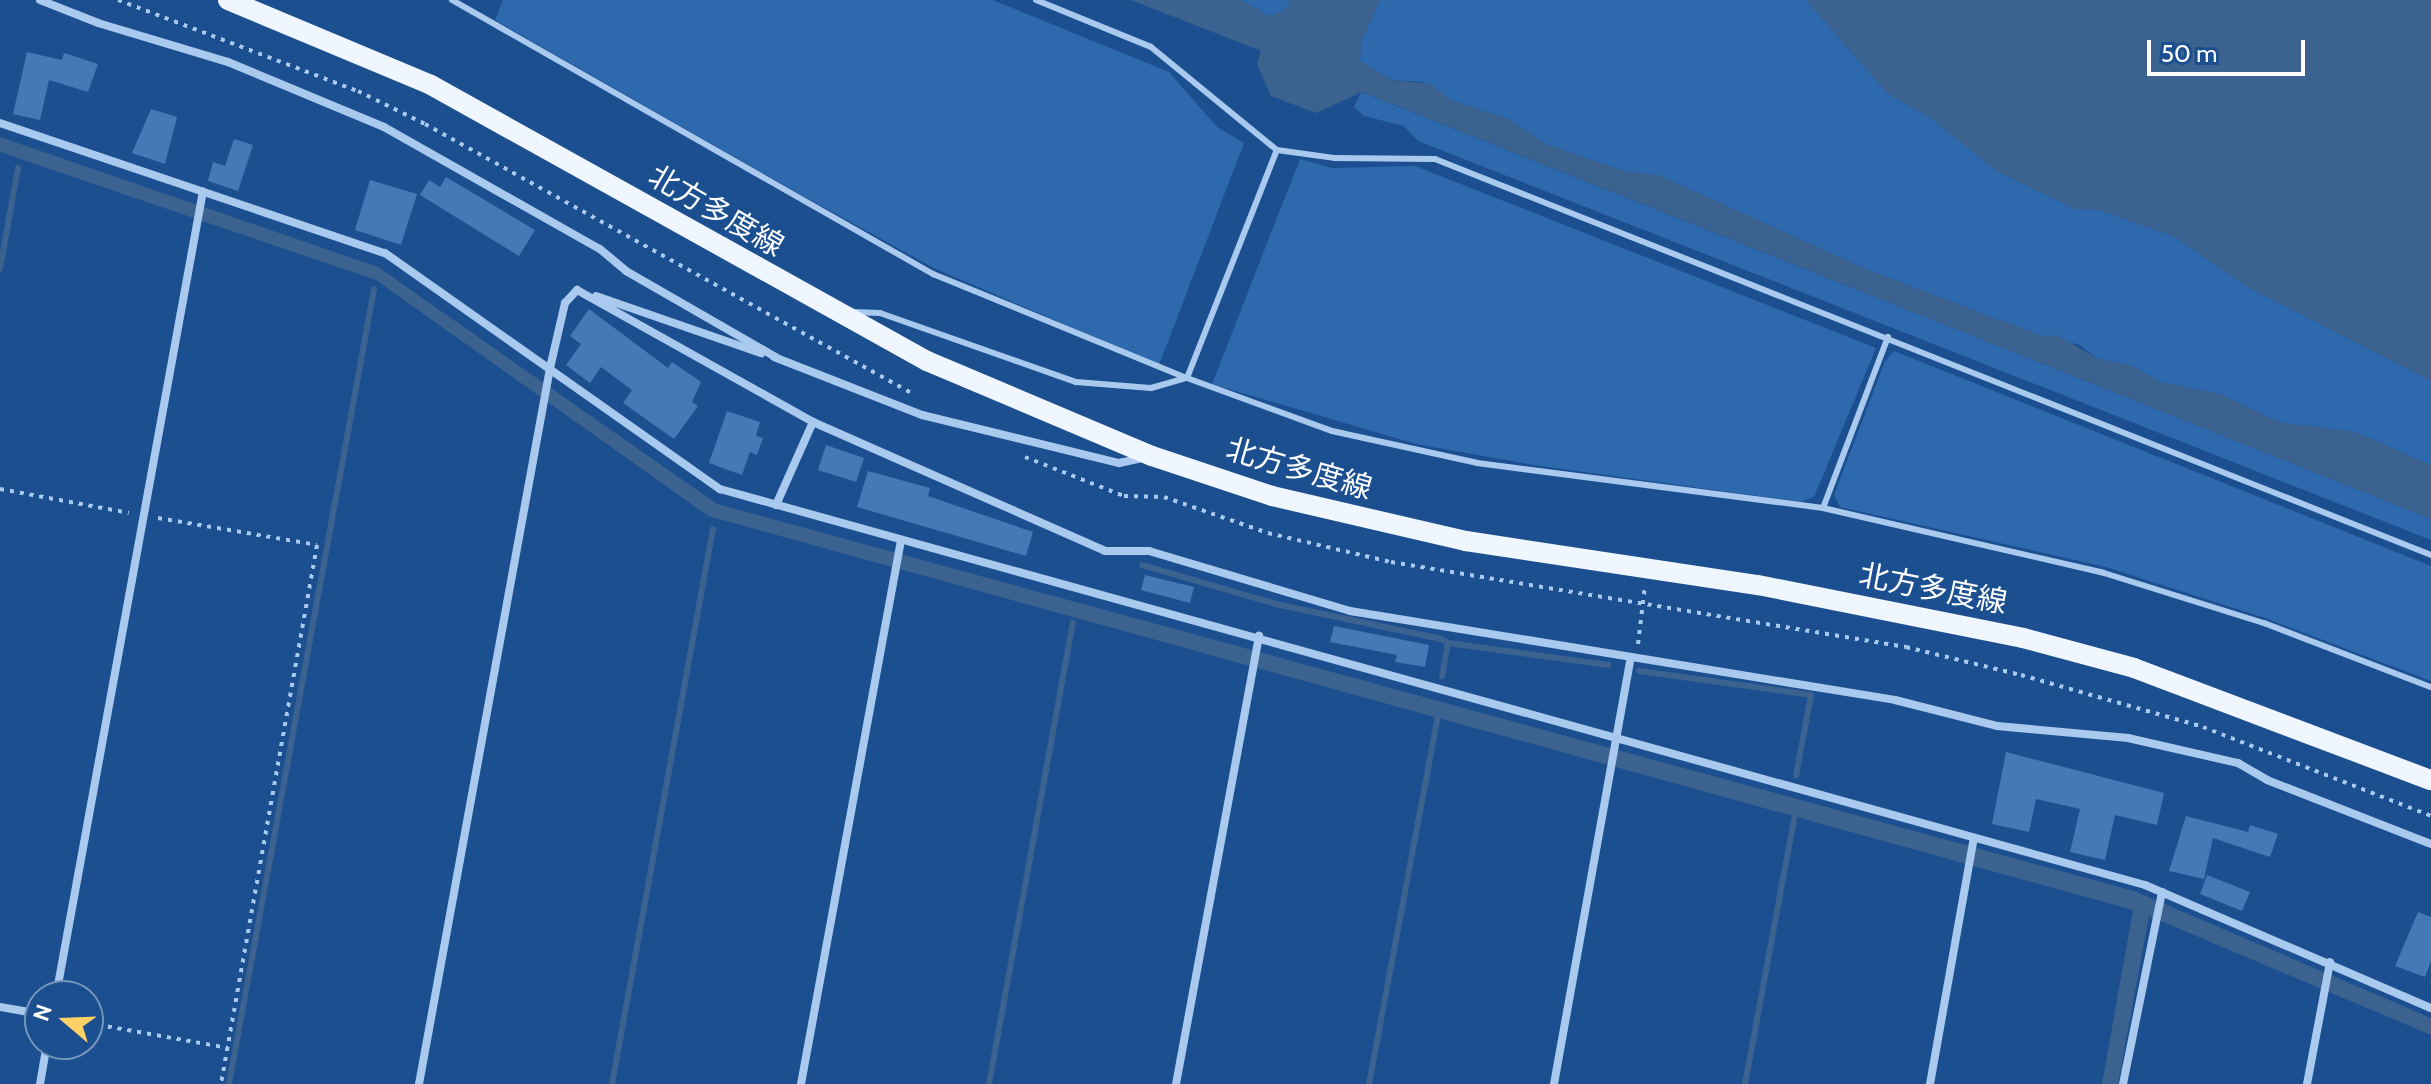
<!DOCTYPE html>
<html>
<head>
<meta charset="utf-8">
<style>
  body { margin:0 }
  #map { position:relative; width:2431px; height:1084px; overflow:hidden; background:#1b4f8f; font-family:Cabin,"Noto Sans JP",sans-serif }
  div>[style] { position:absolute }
  .green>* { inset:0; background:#2e69ad }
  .water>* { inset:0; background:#3c6290 }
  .stream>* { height:6px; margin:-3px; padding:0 3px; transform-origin:3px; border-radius:3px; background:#3c6290 }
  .building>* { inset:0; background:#4478b7 }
  .path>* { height:4px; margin-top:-2px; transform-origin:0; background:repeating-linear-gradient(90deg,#a9c9ee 0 4px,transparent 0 10px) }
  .lane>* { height:6px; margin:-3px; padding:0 3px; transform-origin:3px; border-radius:3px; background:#a9c9ee }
  .street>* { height:8px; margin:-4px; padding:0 4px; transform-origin:4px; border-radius:4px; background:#a9c9ee }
  .primary>* { height:20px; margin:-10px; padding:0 10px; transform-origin:10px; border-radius:10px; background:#f0f6ff }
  span { translate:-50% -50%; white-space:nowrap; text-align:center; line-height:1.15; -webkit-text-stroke:8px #1b4f8f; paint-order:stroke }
  .street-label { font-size:30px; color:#fff }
  .north { position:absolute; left:24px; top:980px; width:80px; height:80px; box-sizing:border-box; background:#1b4f8f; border:2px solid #7695bc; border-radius:50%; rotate:289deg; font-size:22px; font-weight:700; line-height:32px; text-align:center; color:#fff }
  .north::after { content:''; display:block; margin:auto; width:28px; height:36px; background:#ffd166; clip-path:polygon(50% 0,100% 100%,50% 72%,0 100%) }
  .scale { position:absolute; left:2147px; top:40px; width:158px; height:36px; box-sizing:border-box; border:4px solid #fff; border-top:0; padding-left:10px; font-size:24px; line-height:28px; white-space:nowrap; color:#fff; -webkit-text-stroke:6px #1b4f8f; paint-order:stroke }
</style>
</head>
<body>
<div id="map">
  <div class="green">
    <i style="clip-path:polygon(503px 0,993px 0,1169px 72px,1217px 127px,1244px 143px,1159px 365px,934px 268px,796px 192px,495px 20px)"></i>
    <i style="clip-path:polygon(1241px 0,1291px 0,1285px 11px,1269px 16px)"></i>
    <i style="clip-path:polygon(1380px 0,1806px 0,1888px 94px,1931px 118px,1998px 172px,2076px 209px,2099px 210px,2173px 236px,2248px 287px,2431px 381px,2431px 465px,2355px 432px,2279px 422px,2220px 394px,2160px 382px,2132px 366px,2096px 358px,2080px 345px,2042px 336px,1868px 270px,1658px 175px,1626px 172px,1546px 144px,1510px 120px,1450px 100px,1422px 82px,1392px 80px,1360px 61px,1361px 42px)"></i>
    <i style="clip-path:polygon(1361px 92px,2431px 519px,2431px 540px,1418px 141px,1404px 126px,1364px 116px,1354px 107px)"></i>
    <i style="clip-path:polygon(1300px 159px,1332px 168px,1415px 166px,1876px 348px,1814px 497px,1801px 502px,1534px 465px,1416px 444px,1212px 384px)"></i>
    <i style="clip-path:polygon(1894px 351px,2431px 566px,2431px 681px,2265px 618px,2106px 567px,1840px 507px,1834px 495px,1885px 361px)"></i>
  </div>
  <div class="water">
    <i style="clip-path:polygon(1131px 0,1241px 0,1269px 16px,1284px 11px,1291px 0,1380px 0,1361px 42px,1360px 61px,1392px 80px,1431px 84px,1450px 100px,1510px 120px,1546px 144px,1626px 172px,1658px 175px,1868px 270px,2042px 336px,2057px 335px,2096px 358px,2132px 366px,2160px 382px,2220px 394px,2279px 422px,2355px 432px,2431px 465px,2431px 519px,1362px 92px,1316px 113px,1271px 96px,1257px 64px,1261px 51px)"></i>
    <i style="clip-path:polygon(1806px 0,2431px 0,2431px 381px,2248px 287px,2173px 236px,2099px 210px,2076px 209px,1998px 172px,1931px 118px,1888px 94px)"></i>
    <i style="clip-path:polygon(0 137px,378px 267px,717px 504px,2134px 891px,2431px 1018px,2431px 1035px,2149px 916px,2118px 1084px,2102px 1084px,2133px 910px,708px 516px,376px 280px,0 152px)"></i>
  </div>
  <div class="stream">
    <i style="left:0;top:269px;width:103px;rotate:-79.9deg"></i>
    <i style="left:1142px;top:565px;width:144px;rotate:16.2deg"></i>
    <i style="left:1280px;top:605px;width:165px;rotate:11.9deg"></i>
    <i style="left:1441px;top:639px;width:8px;rotate:30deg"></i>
    <i style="left:1448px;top:643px;width:34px;rotate:100deg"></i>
    <i style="left:1448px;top:643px;width:162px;rotate:7.8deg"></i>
    <i style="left:1639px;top:671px;width:174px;rotate:7.9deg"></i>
    <i style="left:1811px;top:695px;width:82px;rotate:100.5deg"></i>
    <i style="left:229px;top:1084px;width:808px;rotate:-79.66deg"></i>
    <i style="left:612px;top:1084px;width:564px;rotate:-79.69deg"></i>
    <i style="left:989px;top:1084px;width:469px;rotate:-79.7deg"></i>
    <i style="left:1369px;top:1084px;width:376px;rotate:-79.4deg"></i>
    <i style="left:1745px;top:1084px;width:275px;rotate:-79.5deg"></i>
  </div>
  <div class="building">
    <i style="clip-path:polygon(27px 52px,62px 60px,64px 53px,98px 64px,88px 92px,49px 80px,40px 120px,13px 114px)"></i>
    <i style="clip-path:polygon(151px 109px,177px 117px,165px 164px,132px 153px)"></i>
    <i style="clip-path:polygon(234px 139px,253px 145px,238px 191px,208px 181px,213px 162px,225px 166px)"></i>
    <i style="clip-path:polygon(446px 177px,535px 230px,519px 256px,420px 195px,429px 180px,440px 187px)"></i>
    <i style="clip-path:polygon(370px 180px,417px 194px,401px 245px,355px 230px)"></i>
    <i style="clip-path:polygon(589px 309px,668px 368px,672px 362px,701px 382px,692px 402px,698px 406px,674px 439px,623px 403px,632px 390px,601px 367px,590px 383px,566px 365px,581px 344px,570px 336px)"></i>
    <i style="clip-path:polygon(727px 411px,760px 422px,756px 436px,763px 438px,757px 455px,750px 452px,742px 475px,709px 463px)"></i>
    <i style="clip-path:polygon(826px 445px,864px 458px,856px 482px,818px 470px)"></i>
    <i style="clip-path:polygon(868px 471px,930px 488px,928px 496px,1033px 532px,1026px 556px,857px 507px)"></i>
    <i style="clip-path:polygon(1145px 575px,1194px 587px,1190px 603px,1141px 590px)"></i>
    <i style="clip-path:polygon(1334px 626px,1429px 645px,1425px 667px,1395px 662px,1397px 655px,1330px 642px)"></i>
    <i style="clip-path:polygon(2006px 752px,2164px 793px,2157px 825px,2115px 815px,2105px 860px,2070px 852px,2080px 809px,2036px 799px,2029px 832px,1992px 824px)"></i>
    <i style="clip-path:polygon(2186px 816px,2248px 832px,2250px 825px,2278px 834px,2270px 857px,2213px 838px,2204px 879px,2169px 871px)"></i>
    <i style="clip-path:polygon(2207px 875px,2250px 892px,2242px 911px,2200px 894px)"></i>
    <i style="clip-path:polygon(2418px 912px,2431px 917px,2431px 961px,2425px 977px,2395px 966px)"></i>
  </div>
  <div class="path">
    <i style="left:118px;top:0;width:257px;rotate:20.8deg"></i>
    <i style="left:358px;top:91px;width:75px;rotate:26.2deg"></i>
    <i style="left:425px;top:124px;width:558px;rotate:28.95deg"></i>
    <i style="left:1025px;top:457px;width:106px;rotate:21.5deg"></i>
    <i style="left:1124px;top:496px;width:40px;rotate:1.4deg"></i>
    <i style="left:1164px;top:497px;width:110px;rotate:19.1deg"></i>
    <i style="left:1268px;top:533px;width:126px;rotate:13.3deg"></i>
    <i style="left:1391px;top:562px;width:522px;rotate:9.37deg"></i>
    <i style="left:1906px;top:647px;width:118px;rotate:13.7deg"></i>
    <i style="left:2021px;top:675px;width:189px;rotate:15.9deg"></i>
    <i style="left:2203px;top:727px;width:245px;rotate:21.3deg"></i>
    <i style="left:0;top:489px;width:131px;rotate:10.5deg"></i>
    <i style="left:158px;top:518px;width:161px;rotate:9.6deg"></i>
    <i style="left:317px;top:545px;width:547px;rotate:100.1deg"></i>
    <i style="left:1638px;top:644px;width:59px;rotate:-83.2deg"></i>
    <i style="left:88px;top:1023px;width:142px;rotate:10.1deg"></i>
  </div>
  <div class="lane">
    <i style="left:452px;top:0;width:554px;rotate:29.67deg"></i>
    <i style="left:933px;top:274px;width:274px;rotate:22.3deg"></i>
    <i style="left:1187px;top:378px;width:154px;rotate:20.1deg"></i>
    <i style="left:1332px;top:431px;width:148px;rotate:12.4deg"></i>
    <i style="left:1477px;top:463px;width:349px;rotate:7.4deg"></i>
    <i style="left:1823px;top:508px;width:288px;rotate:13deg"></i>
    <i style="left:2104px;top:573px;width:168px;rotate:17.4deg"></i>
    <i style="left:2264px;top:623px;width:179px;rotate:21deg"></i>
    <i style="left:1036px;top:0;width:124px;rotate:22.2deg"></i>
    <i style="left:1151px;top:47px;width:163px;rotate:39.3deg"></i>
    <i style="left:1277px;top:150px;width:59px;rotate:7.9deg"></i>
    <i style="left:1335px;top:158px;width:100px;rotate:0.6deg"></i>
    <i style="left:1435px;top:159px;width:1072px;rotate:21.68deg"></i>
    <i style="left:853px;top:312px;width:27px;rotate:2deg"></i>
    <i style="left:880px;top:313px;width:208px;rotate:19.4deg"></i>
    <i style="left:1076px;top:382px;width:75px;rotate:4.6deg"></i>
    <i style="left:1151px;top:388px;width:37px;rotate:-16deg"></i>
    <i style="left:1187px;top:378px;width:245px;rotate:-68.5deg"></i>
    <i style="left:1823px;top:508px;width:183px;rotate:-69.2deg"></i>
  </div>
  <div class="street">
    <i style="left:40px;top:0;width:62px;rotate:21.6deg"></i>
    <i style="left:98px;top:23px;width:136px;rotate:16.7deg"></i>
    <i style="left:228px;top:62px;width:169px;rotate:22.6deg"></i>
    <i style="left:384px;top:127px;width:248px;rotate:29.5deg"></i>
    <i style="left:600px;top:249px;width:34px;rotate:40deg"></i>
    <i style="left:626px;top:271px;width:174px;rotate:29.9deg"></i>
    <i style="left:0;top:123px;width:406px;rotate:18.7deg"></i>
    <i style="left:385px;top:253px;width:410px;rotate:35.2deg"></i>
    <i style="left:720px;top:489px;width:1479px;rotate:15.53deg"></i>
    <i style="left:2145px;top:885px;width:311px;rotate:23.3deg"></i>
    <i style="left:596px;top:296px;width:175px;rotate:19.1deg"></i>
    <i style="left:774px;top:357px;width:159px;rotate:21.4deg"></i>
    <i style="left:922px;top:415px;width:203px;rotate:13.7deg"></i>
    <i style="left:1119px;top:463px;width:25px;rotate:-12deg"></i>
    <i style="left:776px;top:505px;width:91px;rotate:-66deg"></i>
    <i style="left:56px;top:996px;width:818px;rotate:-79.65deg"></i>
    <i style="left:0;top:1007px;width:41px;rotate:9.9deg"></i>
    <i style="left:40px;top:1084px;width:41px;rotate:-80.1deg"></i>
    <i style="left:419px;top:1084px;width:728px;rotate:-79.63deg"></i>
    <i style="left:550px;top:368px;width:67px;rotate:-77deg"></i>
    <i style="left:565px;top:303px;width:18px;rotate:-47deg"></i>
    <i style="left:577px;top:290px;width:270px;rotate:29.2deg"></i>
    <i style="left:813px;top:422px;width:319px;rotate:23.8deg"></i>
    <i style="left:1105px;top:551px;width:44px"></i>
    <i style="left:1149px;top:551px;width:210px;rotate:16.6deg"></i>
    <i style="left:1350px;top:611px;width:552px;rotate:9.27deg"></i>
    <i style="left:1895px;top:700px;width:105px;rotate:14.3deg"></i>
    <i style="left:1997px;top:726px;width:132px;rotate:5.2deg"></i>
    <i style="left:2128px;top:738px;width:113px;rotate:12.8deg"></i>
    <i style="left:2238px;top:763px;width:34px;rotate:30deg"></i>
    <i style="left:2267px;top:780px;width:176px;rotate:21.3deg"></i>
    <i style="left:801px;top:1084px;width:553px;rotate:-79.58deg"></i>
    <i style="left:1176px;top:1084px;width:456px;rotate:-79.5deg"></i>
    <i style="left:1554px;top:1084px;width:433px;rotate:-79.8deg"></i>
    <i style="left:1930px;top:1084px;width:250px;rotate:-79.9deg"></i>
    <i style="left:2123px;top:1084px;width:196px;rotate:-78.5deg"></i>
    <i style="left:2307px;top:1084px;width:124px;rotate:-79.3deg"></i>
  </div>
  <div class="primary">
    <i style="left:228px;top:0;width:220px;rotate:22.7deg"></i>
    <i style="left:431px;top:85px;width:568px;rotate:29.09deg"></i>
    <i style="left:927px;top:361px;width:244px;rotate:22.9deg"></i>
    <i style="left:1152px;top:456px;width:126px;rotate:18.4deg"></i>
    <i style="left:1272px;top:496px;width:199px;rotate:13.1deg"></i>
    <i style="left:1466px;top:541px;width:295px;rotate:8.6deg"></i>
    <i style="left:1758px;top:585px;width:270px;rotate:11.3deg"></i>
    <i style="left:2023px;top:638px;width:115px;rotate:15.1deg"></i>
    <i style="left:2134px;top:668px;width:317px;rotate:20.7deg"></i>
  </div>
  <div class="street-label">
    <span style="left:716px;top:211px;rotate:30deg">北方多度線</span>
    <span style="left:1299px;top:469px;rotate:16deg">北方多度線</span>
    <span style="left:1933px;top:589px;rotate:11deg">北方多度線</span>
  </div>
  <div class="north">N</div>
  <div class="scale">50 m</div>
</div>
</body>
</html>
